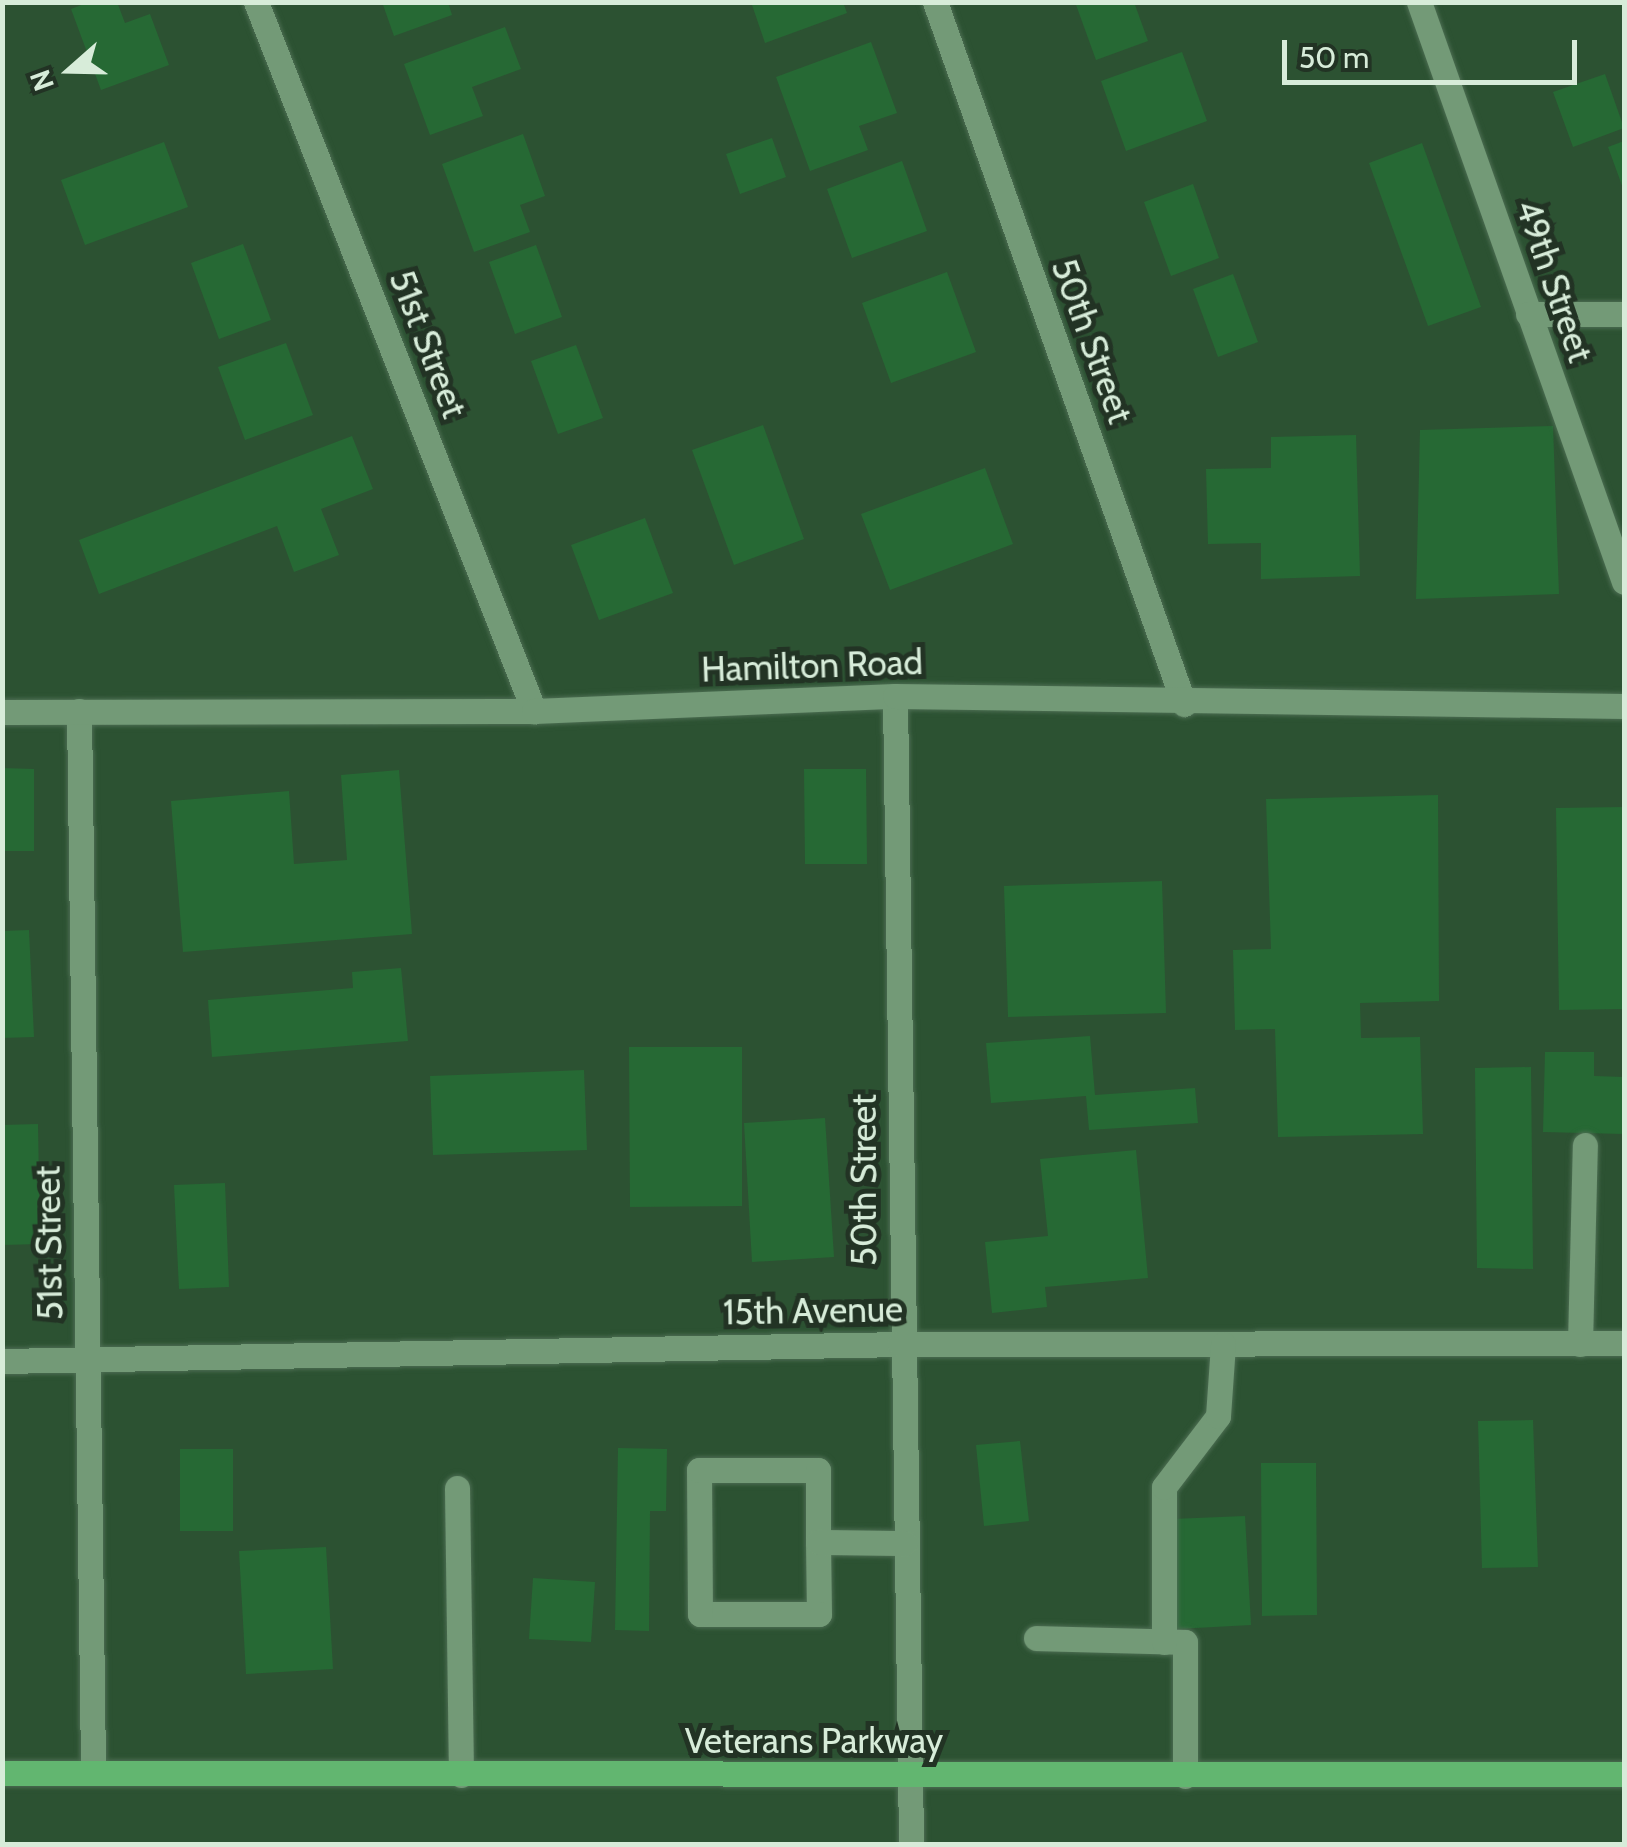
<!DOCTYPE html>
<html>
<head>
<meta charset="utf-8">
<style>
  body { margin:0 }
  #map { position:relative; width:1627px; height:1847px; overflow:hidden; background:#2c5232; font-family:Cabin,sans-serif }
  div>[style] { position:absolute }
  .building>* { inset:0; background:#266934 }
  .roads { filter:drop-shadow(0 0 2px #4c6d52) drop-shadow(0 0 2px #4c6d52) }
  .minor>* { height:25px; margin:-12.5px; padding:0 12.5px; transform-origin:12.5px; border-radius:12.5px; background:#739a77 }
  .major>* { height:25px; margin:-12.5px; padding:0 12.5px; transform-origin:12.5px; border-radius:12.5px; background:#62b670 }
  span { translate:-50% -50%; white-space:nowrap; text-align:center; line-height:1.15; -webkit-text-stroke:10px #223324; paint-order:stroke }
  .street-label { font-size:35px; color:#d7ecd9 }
  .frame { position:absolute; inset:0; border:5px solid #d7ecd9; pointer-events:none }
  .north { position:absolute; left:20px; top:20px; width:100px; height:100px; -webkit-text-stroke:8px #223324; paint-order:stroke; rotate:250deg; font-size:28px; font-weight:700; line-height:40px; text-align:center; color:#d7ecd9 }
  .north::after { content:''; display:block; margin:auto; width:35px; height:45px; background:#d7ecd9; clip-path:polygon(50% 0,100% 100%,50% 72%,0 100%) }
  .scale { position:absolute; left:1282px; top:40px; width:295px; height:45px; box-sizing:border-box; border:5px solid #d7ecd9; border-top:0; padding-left:12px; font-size:30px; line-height:35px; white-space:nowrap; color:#d7ecd9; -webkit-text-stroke:8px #223324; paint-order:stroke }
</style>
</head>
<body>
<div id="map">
  <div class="building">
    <i style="clip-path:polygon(89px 2px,117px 2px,125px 23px,150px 14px,169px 65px,101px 90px,71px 9px)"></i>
    <i style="clip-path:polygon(382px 2px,448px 2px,452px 15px,394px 36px)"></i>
    <i style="clip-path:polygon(751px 2px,843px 2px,847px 13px,765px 43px)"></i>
    <i style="clip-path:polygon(1075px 2px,1134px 2px,1148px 41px,1096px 60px)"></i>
    <i style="clip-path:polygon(505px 27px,521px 69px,472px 87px,483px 116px,430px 135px,404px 64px)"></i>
    <i style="clip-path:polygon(871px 42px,897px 113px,859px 126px,868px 150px,810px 171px,776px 77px)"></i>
    <i style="clip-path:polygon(1182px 52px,1207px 121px,1126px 151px,1101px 81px)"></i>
    <i style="clip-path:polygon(1605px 74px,1624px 128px,1573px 147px,1553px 92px)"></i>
    <i style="clip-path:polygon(523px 134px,545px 196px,520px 205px,530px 232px,474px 252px,442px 164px)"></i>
    <i style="clip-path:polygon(772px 138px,786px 177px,740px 194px,726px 154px)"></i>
    <i style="clip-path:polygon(1624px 141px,1624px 191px,1608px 147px)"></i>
    <i style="clip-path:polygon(164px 142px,188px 207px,85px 245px,61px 180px)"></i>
    <i style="clip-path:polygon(1422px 143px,1481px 307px,1428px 326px,1369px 163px)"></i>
    <i style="clip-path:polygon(902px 161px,927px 231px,852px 258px,827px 189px)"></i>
    <i style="clip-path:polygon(1193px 184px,1219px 258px,1171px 276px,1144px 202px)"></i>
    <i style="clip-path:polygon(243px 244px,271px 320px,219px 339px,191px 263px)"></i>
    <i style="clip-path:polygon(536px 245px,562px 317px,515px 334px,489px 262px)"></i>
    <i style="clip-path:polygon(947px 272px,976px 352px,891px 383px,862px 303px)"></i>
    <i style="clip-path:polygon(1233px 274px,1258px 342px,1218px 357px,1193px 289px)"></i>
    <i style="clip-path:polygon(286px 343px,313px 415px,245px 440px,218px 367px)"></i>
    <i style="clip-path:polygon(576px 345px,603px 418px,558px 434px,531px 361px)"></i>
    <i style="clip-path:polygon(763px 425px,804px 539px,734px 565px,692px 450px)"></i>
    <i style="clip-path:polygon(1553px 426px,1559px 594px,1416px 599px,1420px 430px)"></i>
    <i style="clip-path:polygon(1356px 435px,1360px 576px,1261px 579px,1261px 543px,1208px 544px,1206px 469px,1271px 468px,1271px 437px)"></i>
    <i style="clip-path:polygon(352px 436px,373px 489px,321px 509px,339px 555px,294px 572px,277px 526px,99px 594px,79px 540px)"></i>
    <i style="clip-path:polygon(985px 468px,1013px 544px,890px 590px,861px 514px)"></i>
    <i style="clip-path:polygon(645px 518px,673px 593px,599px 620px,571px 545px)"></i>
    <i style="clip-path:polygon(2px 768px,34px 769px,34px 851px,2px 851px)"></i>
    <i style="clip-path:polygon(804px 769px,866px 769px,867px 864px,805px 864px)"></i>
    <i style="clip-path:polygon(399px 770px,412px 934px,183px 952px,171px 801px,289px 791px,294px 864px,347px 860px,341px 775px)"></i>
    <i style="clip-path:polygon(1438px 795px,1439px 1001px,1360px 1003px,1361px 1038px,1420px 1037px,1423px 1134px,1278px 1137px,1275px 1029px,1235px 1030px,1233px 950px,1271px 949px,1266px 799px)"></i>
    <i style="clip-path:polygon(1624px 807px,1624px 1009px,1559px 1010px,1556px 808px)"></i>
    <i style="clip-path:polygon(1162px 881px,1166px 1013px,1008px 1017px,1004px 886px)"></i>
    <i style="clip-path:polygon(29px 930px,34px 1037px,2px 1038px,2px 931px)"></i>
    <i style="clip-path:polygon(401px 968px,408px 1041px,212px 1057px,208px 1000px,353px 988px,352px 972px)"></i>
    <i style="clip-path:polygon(1090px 1036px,1095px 1095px,1195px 1088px,1198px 1123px,1089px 1130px,1086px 1096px,991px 1103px,986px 1043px)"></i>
    <i style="clip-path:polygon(629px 1047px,742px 1047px,742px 1206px,630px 1207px)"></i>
    <i style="clip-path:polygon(1545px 1052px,1594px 1052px,1594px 1076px,1624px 1077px,1624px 1134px,1543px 1132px)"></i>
    <i style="clip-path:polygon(1531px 1067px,1533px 1269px,1477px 1268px,1475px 1068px)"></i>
    <i style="clip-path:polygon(584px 1070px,587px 1150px,433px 1155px,430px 1076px)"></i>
    <i style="clip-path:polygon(825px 1118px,834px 1257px,752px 1262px,744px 1123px)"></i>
    <i style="clip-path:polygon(38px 1124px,40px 1244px,2px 1245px,2px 1125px)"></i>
    <i style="clip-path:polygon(1136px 1150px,1148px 1278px,1045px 1287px,1047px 1307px,992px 1313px,985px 1242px,1048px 1236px,1040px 1159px)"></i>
    <i style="clip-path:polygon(225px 1183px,229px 1287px,179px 1289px,174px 1185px)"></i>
    <i style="clip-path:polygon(1533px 1420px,1538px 1567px,1482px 1568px,1478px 1421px)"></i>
    <i style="clip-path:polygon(1020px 1441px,1029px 1521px,984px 1526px,976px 1445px)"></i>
    <i style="clip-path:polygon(618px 1448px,667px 1449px,666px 1511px,650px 1511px,649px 1631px,615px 1630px)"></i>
    <i style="clip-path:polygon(180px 1449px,233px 1449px,233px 1531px,180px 1531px)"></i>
    <i style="clip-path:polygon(1261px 1463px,1316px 1463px,1317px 1615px,1262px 1616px)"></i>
    <i style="clip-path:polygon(1245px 1516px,1251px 1625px,1177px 1629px,1172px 1519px)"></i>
    <i style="clip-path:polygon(326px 1547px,333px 1669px,246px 1674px,239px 1551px)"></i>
    <i style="clip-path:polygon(533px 1578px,595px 1582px,591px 1642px,529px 1639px)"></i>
  </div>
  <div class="roads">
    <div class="minor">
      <i style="left:256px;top:2px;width:762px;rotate:68.59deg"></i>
      <i style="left:935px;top:2px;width:745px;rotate:70.47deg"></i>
      <i style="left:1419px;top:2px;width:615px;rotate:70.53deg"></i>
      <i style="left:1528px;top:314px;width:96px"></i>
      <i style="left:895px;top:696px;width:1148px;rotate:89.2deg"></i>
      <i style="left:79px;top:711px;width:1062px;rotate:89.24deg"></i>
      <i style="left:2px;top:712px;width:532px;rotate:-0.11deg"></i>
      <i style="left:534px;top:711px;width:361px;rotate:-2.4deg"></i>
      <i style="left:895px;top:696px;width:729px;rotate:0.79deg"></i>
      <i style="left:1580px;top:1344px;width:199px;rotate:-88.6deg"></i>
      <i style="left:2px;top:1361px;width:898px;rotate:-1.08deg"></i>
      <i style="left:900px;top:1344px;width:724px;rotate:-0.08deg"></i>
      <i style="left:457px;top:1488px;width:287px;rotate:89.2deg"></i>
      <i style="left:818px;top:1542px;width:72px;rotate:89.2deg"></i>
      <i style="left:819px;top:1614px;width:119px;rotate:180deg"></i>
      <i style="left:700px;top:1614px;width:144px;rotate:-90.4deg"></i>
      <i style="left:699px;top:1470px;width:119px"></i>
      <i style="left:818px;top:1470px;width:72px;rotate:90deg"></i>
      <i style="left:818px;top:1542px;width:87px;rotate:0.7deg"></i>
      <i style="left:1036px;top:1638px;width:149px;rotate:1.5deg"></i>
      <i style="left:1185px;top:1642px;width:134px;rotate:90deg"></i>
      <i style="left:1164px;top:1642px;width:155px;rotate:-90deg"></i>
      <i style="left:1164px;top:1487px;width:89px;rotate:-52.7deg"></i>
      <i style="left:1218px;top:1416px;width:72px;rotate:-86deg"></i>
    </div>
    <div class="major">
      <i style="left:2px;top:1773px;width:1622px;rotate:0.04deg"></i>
    </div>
  </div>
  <div class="street-label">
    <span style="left:1554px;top:281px;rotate:71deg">49th Street</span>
    <span style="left:1092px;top:341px;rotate:70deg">50th Street</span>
    <span style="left:428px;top:344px;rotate:69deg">51st Street</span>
    <span style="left:812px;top:666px;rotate:-2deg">Hamilton Road</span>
    <span style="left:864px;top:1180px;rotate:-90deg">50th Street</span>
    <span style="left:49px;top:1243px;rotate:-91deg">51st Street</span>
    <span style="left:813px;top:1311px;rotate:-1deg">15th Avenue</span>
    <span style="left:814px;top:1741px">Veterans Parkway</span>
  </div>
  <div class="frame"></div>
  <div class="north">N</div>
  <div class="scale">50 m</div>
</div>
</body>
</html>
